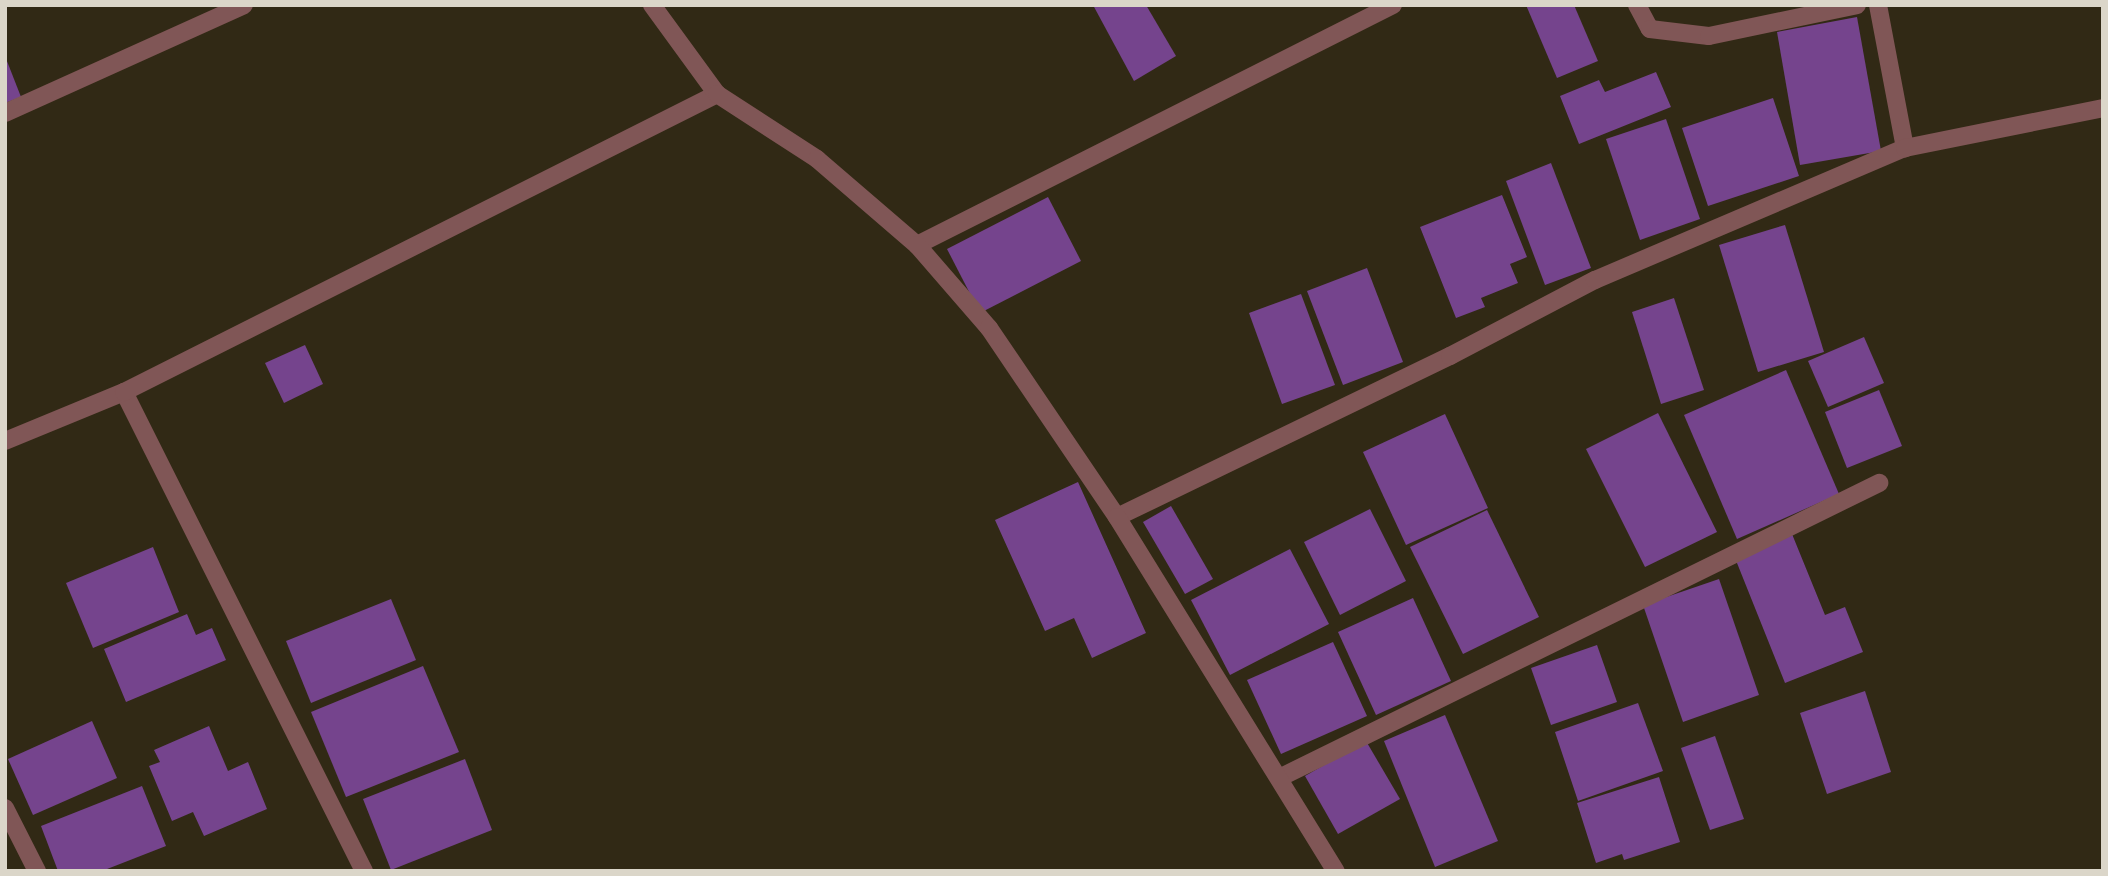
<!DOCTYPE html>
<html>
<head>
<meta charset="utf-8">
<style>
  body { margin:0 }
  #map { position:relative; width:2108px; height:876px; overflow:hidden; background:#312915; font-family:Bitter,serif }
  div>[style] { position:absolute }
  .building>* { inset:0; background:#75448d }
  .minor>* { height:18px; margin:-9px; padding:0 9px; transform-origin:9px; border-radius:9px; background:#805656 }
  .tertiary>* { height:18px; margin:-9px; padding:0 9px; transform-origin:9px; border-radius:9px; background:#805656 }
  span { translate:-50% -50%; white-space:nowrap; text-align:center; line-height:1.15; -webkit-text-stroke:5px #271f0b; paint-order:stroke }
  .frame { position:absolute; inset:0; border:7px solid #dbd6c9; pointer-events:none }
</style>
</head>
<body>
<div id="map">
  <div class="building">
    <i style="clip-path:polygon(1093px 5px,1146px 5px,1176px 56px,1134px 81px)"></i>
    <i style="clip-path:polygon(1526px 5px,1574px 5px,1598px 61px,1557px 78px)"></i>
    <i style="clip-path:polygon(1857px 17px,1881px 151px,1800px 165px,1777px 32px)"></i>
    <i style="clip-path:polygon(5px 56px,21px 97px,5px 103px)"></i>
    <i style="clip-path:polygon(1656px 72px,1671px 107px,1579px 144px,1560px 96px,1599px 80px,1605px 92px)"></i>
    <i style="clip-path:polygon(1773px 98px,1799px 176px,1708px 206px,1682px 128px)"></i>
    <i style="clip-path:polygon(1666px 119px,1700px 219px,1640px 240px,1606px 139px)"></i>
    <i style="clip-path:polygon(1551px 163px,1591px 268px,1545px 285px,1506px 181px)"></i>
    <i style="clip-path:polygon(1502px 195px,1527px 257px,1510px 264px,1518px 283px,1481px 298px,1485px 307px,1456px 318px,1420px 227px)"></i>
    <i style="clip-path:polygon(1048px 197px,1081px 261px,980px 313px,947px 249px)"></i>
    <i style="clip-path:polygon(1785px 225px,1824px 352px,1758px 372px,1719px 245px)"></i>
    <i style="clip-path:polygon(1367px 268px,1403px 362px,1343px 385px,1307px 291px)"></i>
    <i style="clip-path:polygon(1301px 294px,1335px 385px,1282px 404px,1249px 313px)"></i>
    <i style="clip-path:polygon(1674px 298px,1704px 390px,1661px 404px,1632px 312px)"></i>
    <i style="clip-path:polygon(1864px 337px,1884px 383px,1828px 407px,1808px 361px)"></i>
    <i style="clip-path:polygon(305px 345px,323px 384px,284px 403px,265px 363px)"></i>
    <i style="clip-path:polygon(1786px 370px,1839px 494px,1737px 539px,1684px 415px)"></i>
    <i style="clip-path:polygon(1879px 390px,1902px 446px,1847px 468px,1825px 412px)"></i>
    <i style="clip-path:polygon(1658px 413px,1717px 532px,1645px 567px,1586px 449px)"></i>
    <i style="clip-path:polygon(1445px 414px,1488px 508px,1406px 545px,1363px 452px)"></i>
    <i style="clip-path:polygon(1078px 482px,1146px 633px,1092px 658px,1074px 618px,1045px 631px,995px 520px)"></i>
    <i style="clip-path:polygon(1171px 506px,1213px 579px,1185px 594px,1143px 522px)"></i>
    <i style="clip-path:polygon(1370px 509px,1406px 581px,1340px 615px,1304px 542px)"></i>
    <i style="clip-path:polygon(1487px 510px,1539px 617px,1463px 654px,1410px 547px)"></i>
    <i style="clip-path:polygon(1792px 534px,1825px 615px,1845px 607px,1863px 652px,1785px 683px,1735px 558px)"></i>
    <i style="clip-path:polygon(153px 547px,179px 612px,93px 648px,66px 583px)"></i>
    <i style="clip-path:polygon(1290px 549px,1329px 624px,1230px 675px,1191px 600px)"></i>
    <i style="clip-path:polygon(1719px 579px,1759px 695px,1683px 722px,1643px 605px)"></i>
    <i style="clip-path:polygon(1413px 598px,1451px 681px,1376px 715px,1338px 632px)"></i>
    <i style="clip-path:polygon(391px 599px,416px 660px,311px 703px,286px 641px)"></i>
    <i style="clip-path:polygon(187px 614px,196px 635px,212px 628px,226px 660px,126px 702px,104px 649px)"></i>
    <i style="clip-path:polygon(1333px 642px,1367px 716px,1281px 754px,1247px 680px)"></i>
    <i style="clip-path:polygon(1597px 645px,1617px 702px,1551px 725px,1531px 668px)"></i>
    <i style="clip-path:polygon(423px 666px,459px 752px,346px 797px,311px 712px)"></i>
    <i style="clip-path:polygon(1865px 691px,1891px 772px,1827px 794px,1800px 713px)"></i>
    <i style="clip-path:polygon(1638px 703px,1663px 771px,1578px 801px,1555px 732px)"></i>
    <i style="clip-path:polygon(1445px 715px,1498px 841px,1435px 867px,1384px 741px)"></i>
    <i style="clip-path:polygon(92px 721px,117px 778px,33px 815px,8px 759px)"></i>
    <i style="clip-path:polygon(209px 726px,228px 771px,248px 762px,267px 809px,204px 836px,193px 812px,172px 821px,149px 766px,160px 762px,154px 750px)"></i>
    <i style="clip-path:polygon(1715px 736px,1744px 819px,1710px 830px,1681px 748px)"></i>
    <i style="clip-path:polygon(1366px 741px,1400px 799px,1338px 834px,1305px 776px)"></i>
    <i style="clip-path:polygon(465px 759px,492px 830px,391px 870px,363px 799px)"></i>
    <i style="clip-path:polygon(1659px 777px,1680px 842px,1624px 860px,1622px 854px,1596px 863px,1577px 803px)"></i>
    <i style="clip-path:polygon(142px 786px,166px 846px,102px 871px,58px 871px,41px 826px)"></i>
  </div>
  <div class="minor">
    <i style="left:1637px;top:5px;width:27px;rotate:62deg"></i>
    <i style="left:1650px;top:29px;width:59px;rotate:6.8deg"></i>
    <i style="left:1709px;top:36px;width:151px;rotate:-11.8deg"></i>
    <i style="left:1878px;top:5px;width:146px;rotate:79.3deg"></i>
    <i style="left:5px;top:113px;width:262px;rotate:-24.3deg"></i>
    <i style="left:917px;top:245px;width:533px;rotate:-26.76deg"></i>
    <i style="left:124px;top:392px;width:536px;rotate:63.39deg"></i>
    <i style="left:5px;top:441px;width:129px;rotate:-22.4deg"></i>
    <i style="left:124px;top:392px;width:664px;rotate:-26.68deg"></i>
    <i style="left:1117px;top:517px;width:370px;rotate:-25.8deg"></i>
    <i style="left:1450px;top:356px;width:164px;rotate:-27.7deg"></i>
    <i style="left:1595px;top:280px;width:337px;rotate:-23.1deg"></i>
    <i style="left:1905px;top:148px;width:202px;rotate:-11.4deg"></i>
    <i style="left:1279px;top:778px;width:669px;rotate:-26.18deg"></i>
    <i style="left:5px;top:808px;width:71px;rotate:63.1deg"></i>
  </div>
  <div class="tertiary">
    <i style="left:652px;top:5px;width:110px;rotate:53.9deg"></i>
    <i style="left:717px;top:94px;width:119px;rotate:33deg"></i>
    <i style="left:817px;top:159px;width:132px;rotate:40.7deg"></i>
    <i style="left:917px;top:245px;width:110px;rotate:49.1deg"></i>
    <i style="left:989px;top:328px;width:228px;rotate:55.9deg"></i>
    <i style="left:1117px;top:517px;width:416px;rotate:58.3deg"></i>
  </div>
  <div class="frame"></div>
</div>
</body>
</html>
